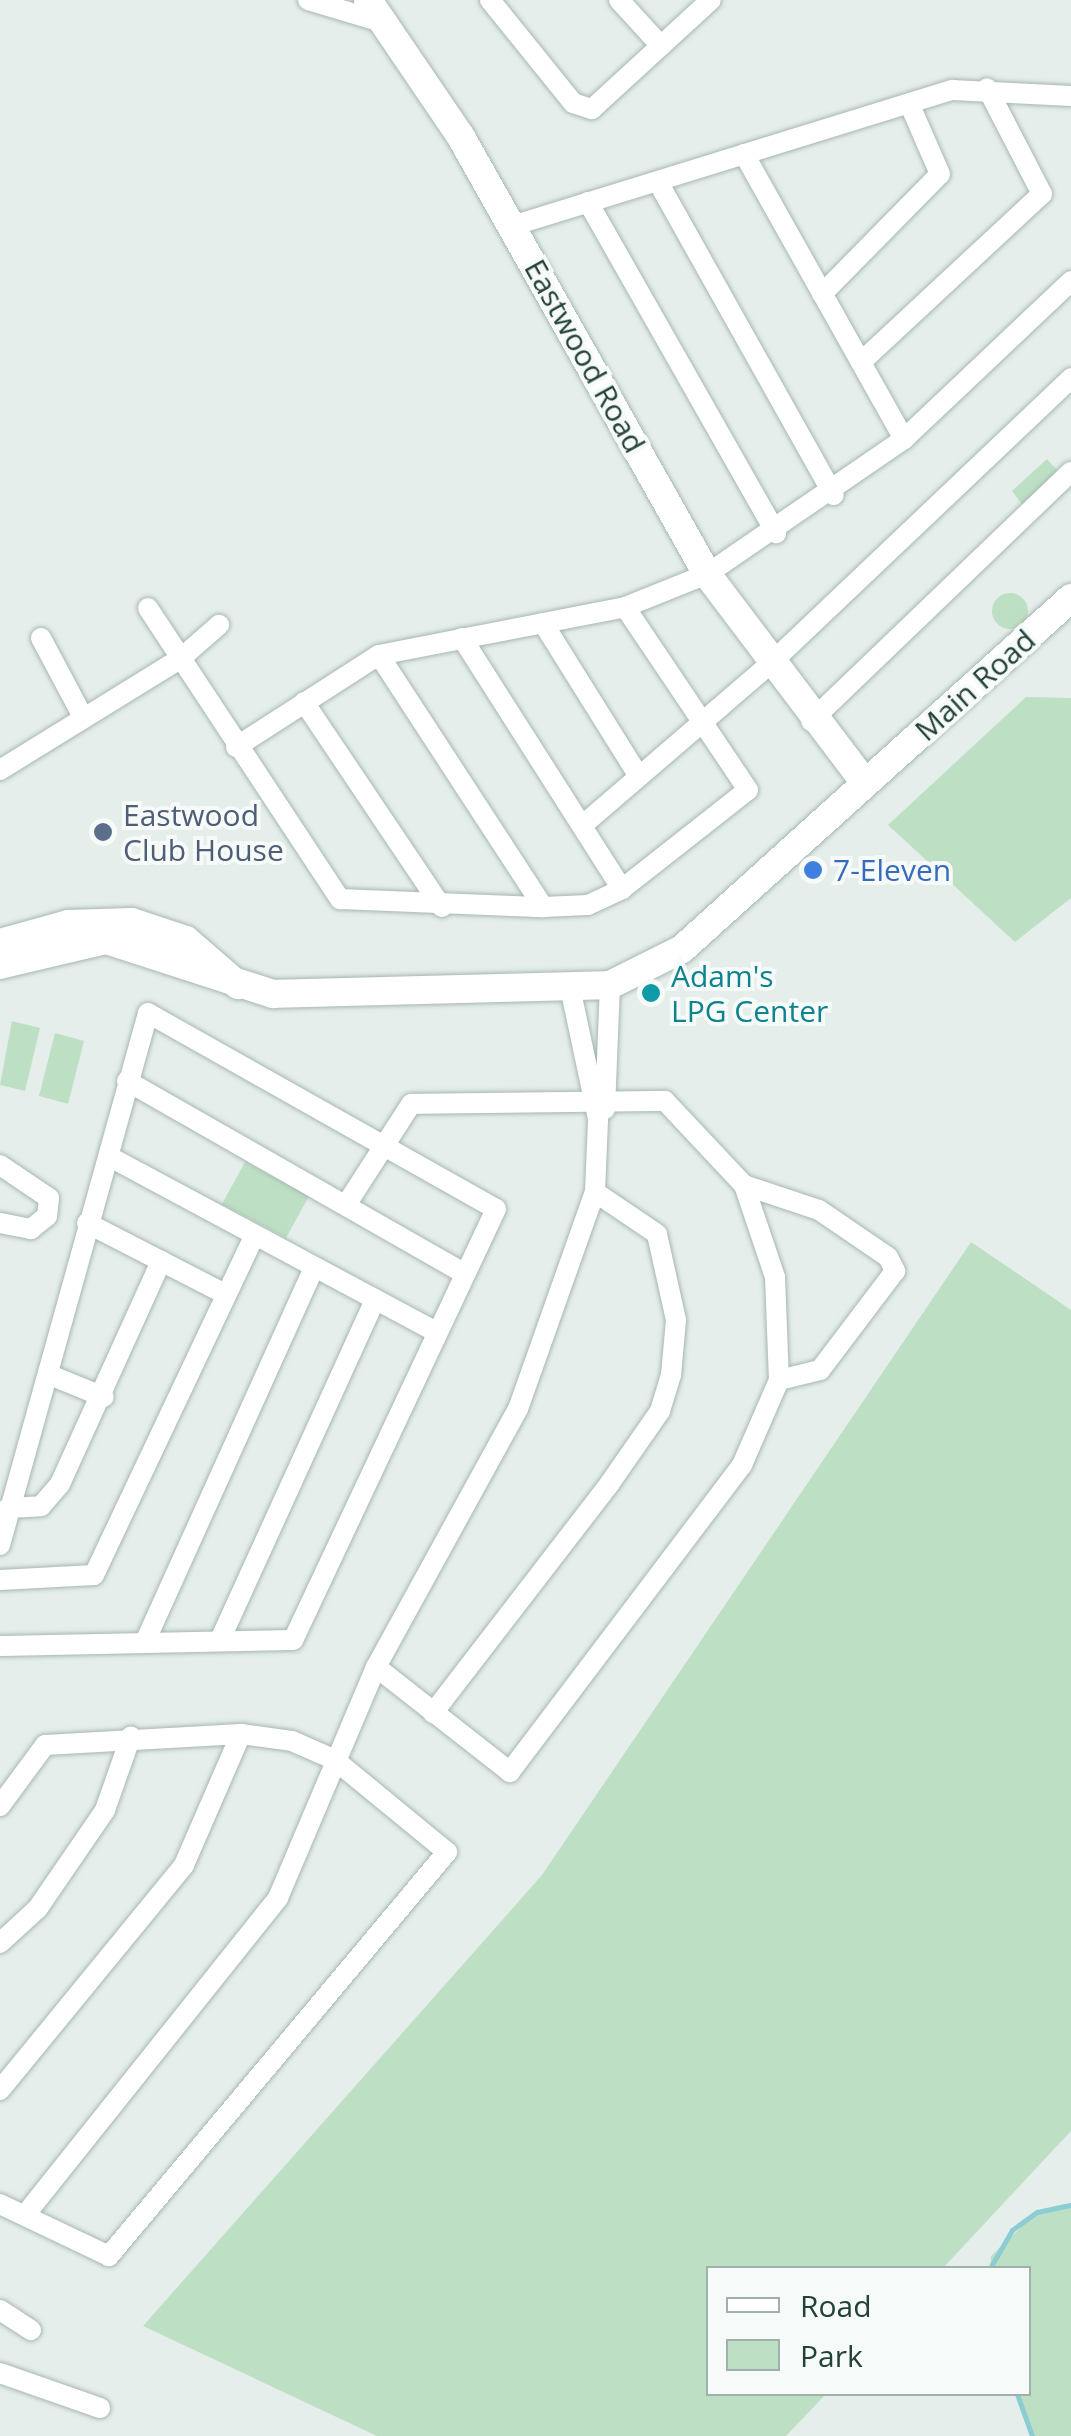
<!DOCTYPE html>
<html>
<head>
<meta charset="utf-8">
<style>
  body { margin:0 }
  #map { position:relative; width:1071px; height:2436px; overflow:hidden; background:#e5eeea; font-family:"Open Sans",sans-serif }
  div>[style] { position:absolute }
  .green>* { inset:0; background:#bde0c5 }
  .round { border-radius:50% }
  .stream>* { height:5px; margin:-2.5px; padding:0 2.5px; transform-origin:2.5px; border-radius:2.5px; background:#8ccdd4 }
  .roads { filter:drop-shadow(0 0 2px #a7b7b1) drop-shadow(0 0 2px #a7b7b1) }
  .street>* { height:20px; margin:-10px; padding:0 10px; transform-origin:10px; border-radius:10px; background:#fff }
  .secondary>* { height:28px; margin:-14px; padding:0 14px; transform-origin:14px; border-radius:14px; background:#fff }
  .dots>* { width:28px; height:28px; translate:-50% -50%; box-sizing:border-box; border:5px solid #f6faf8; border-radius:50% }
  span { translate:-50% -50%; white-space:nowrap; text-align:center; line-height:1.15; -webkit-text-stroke:8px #f6faf8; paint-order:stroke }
  .street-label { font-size:30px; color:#234138 }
  .service-label { font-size:30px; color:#4e5e75 }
  .left { translate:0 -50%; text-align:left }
  .shop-label { font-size:30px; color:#366cbe }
  .culture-label { font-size:30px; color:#0d838f }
  .legend { position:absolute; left:706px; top:2266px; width:325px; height:130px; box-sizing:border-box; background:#f6faf8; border:2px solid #a2b0ab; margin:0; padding:12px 18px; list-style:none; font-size:30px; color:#234138 }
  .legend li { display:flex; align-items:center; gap:20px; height:50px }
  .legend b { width:50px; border:2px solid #a2b0ab }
</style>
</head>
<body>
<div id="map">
  <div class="green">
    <i style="clip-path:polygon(1047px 459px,1063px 477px,1027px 511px,1012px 491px)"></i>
    <i class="round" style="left:992px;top:593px;width:36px;height:36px"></i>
    <i style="clip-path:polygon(1026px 697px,1071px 698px,1071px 898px,1015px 942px,888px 825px)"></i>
    <i style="clip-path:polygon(12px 1021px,40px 1028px,25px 1091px,0 1085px)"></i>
    <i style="clip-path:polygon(55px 1033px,84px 1041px,68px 1104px,39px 1096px)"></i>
    <i style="clip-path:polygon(245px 1162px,309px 1196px,286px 1238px,222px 1204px)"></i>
    <i style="clip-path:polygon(971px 1242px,1071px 1310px,1071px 2131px,943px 2268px,708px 2268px,708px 2394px,826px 2394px,786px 2436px,377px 2436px,143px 2326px,542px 1875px)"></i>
    <i style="clip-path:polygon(1071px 2205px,1071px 2436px,1032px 2436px,1017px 2394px,1028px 2394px,1028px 2268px,990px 2268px,991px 2256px,1037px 2212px)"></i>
  </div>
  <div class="stream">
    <i style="left:990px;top:2268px;width:44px;rotate:-59.9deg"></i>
    <i style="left:1012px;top:2230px;width:31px;rotate:-36deg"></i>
    <i style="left:1037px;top:2212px;width:35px;rotate:-12deg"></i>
    <i style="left:1017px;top:2394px;width:45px;rotate:70.3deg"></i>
  </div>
  <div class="roads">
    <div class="street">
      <i style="left:308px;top:0;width:70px;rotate:16.6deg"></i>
      <i style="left:490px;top:0;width:132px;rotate:51.1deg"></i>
      <i style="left:573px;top:103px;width:20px;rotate:18deg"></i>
      <i style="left:592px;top:109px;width:161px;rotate:-42.5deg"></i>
      <i style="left:619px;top:0;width:62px;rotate:47.6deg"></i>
      <i style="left:744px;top:154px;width:327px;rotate:60.7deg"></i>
      <i style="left:658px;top:182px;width:359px;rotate:60.7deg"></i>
      <i style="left:588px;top:202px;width:381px;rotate:60.4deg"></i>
      <i style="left:512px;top:226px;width:461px;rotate:-17.2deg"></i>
      <i style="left:952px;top:90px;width:119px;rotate:2.9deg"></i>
      <i style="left:822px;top:294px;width:168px;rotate:-45.5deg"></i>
      <i style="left:940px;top:174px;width:77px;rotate:-113.6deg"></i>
      <i style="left:861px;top:362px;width:247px;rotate:-42.9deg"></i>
      <i style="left:1042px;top:194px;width:119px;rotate:-117.4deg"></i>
      <i style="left:148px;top:608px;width:349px;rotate:56.6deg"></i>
      <i style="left:340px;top:899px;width:203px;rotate:2.3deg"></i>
      <i style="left:543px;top:907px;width:45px;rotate:-2.5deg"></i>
      <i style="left:588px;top:905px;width:38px;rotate:-25deg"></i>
      <i style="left:622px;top:889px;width:160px;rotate:-38.2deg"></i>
      <i style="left:748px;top:790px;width:220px;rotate:-123.9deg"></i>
      <i style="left:543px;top:623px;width:179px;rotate:58deg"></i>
      <i style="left:41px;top:638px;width:89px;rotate:62deg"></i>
      <i style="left:462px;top:638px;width:298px;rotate:57.5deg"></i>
      <i style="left:379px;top:655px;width:301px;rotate:56.9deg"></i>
      <i style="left:304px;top:702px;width:247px;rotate:56.1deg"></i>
      <i style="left:811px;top:721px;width:360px;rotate:-43.8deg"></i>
      <i style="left:236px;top:747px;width:170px;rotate:-32.8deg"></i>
      <i style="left:379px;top:655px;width:251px;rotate:-11deg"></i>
      <i style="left:625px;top:607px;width:88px;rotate:-21.9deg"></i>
      <i style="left:707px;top:574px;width:239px;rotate:-34.4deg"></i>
      <i style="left:904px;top:439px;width:230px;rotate:-43.4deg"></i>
      <i style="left:0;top:770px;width:211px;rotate:-31.7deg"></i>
      <i style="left:180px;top:659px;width:52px;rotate:-41.1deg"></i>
      <i style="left:584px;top:824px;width:247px;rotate:-40.7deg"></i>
      <i style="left:771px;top:663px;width:414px;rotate:-43.5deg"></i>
      <i style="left:127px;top:1081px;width:389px;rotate:29.7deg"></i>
      <i style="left:605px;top:1109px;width:124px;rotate:-87.7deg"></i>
      <i style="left:110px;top:1157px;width:371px;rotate:28.2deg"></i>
      <i style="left:0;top:1165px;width:59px;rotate:34deg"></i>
      <i style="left:49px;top:1198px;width:18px;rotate:96deg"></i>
      <i style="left:47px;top:1216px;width:21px;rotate:141deg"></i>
      <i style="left:31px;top:1229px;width:32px;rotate:-169deg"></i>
      <i style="left:744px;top:1185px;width:79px;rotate:18.4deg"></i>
      <i style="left:819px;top:1210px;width:83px;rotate:34.3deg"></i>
      <i style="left:888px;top:1257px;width:16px;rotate:63deg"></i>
      <i style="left:895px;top:1271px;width:124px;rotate:127.1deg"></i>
      <i style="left:820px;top:1370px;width:42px;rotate:166.3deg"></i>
      <i style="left:346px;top:1205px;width:120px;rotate:-57.2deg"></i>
      <i style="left:411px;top:1104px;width:254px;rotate:-0.7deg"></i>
      <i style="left:665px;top:1101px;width:115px;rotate:46.8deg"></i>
      <i style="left:744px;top:1185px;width:97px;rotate:71.4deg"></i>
      <i style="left:775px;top:1277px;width:103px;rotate:87.8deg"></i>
      <i style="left:779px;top:1380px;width:93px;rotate:113.5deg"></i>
      <i style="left:742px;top:1465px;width:385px;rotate:127.1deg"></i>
      <i style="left:510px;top:1772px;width:170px;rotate:-141.9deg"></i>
      <i style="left:87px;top:1223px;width:155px;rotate:27.2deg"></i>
      <i style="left:50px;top:1375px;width:58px;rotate:22.2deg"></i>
      <i style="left:8px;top:1508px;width:33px;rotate:-3deg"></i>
      <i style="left:41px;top:1506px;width:29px;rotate:-49deg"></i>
      <i style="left:60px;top:1484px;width:245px;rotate:-65.6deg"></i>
      <i style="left:0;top:1545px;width:552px;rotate:-74.45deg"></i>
      <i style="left:148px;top:1013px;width:399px;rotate:29.4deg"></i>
      <i style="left:496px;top:1209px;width:476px;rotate:115.2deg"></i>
      <i style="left:293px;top:1640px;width:293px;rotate:178.8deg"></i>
      <i style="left:0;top:1580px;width:94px;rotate:-3deg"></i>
      <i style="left:94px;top:1575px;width:375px;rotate:-64.7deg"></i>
      <i style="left:220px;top:1640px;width:374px;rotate:-65.5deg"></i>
      <i style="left:145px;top:1642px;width:411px;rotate:-65.7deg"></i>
      <i style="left:433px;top:1713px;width:290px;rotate:-52.4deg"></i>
      <i style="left:610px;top:1483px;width:88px;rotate:-55.2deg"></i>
      <i style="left:660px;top:1411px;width:38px;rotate:-73deg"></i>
      <i style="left:671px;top:1375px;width:55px;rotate:-84.8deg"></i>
      <i style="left:676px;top:1320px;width:88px;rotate:-102.5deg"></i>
      <i style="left:657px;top:1234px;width:75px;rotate:-145.9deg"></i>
      <i style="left:0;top:1806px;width:76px;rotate:-53.6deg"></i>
      <i style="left:45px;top:1745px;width:196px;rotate:-3.2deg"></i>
      <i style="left:241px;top:1734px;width:51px;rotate:7.8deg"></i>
      <i style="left:292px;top:1741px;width:47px;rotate:23.8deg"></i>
      <i style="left:335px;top:1760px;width:145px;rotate:39.4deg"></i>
      <i style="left:447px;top:1852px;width:527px;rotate:129.92deg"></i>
      <i style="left:109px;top:2256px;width:121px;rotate:-154.5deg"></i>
      <i style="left:0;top:1943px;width:52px;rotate:-42.6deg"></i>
      <i style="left:38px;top:1908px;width:119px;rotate:-55.6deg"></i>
      <i style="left:105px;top:1810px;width:78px;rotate:-70.6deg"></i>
      <i style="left:0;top:2090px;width:291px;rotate:-50.7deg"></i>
      <i style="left:184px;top:1865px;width:143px;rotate:-66.5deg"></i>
      <i style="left:25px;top:2215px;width:406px;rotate:-51.4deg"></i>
      <i style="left:278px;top:1898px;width:251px;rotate:-67deg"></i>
      <i style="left:376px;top:1667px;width:294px;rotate:-61.2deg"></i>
      <i style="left:518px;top:1409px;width:230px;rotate:-70.5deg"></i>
      <i style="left:595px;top:1192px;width:73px;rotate:-87.6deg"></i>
      <i style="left:598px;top:1119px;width:130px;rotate:-102deg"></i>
      <i style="left:0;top:2310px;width:37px;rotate:33deg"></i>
      <i style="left:0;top:2373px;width:106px;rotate:19.3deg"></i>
    </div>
    <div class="secondary">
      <i style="left:368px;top:0;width:166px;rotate:55.8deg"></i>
      <i style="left:461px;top:137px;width:501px;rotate:60.62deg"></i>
      <i style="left:707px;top:574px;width:262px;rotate:52.9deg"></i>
      <i style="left:0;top:943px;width:71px;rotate:-15.6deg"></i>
      <i style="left:68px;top:924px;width:64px;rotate:-1.8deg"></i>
      <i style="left:132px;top:922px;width:57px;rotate:18.4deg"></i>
      <i style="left:186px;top:940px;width:69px;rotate:40.9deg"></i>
      <i style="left:0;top:965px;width:109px;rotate:-13.3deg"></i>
      <i style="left:106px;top:940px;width:176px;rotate:17.9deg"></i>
      <i style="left:273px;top:994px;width:337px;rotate:-1.5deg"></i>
      <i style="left:610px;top:985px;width:80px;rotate:-26.6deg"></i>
      <i style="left:682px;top:949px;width:524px;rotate:-42.06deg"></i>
    </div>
  </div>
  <div class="dots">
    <i style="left:103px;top:832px;background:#5c6f8a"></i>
    <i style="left:813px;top:870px;background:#3f7fe0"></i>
    <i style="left:651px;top:993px;background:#0f9aa8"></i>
  </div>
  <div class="street-label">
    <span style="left:585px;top:356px;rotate:61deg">Eastwood Road</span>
    <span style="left:975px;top:685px;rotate:-42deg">Main Road</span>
  </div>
  <div class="service-label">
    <span class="left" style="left:123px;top:832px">Eastwood<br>Club House</span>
  </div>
  <div class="shop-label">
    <span class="left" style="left:833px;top:870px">7-Eleven</span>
  </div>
  <div class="culture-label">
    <span class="left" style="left:671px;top:993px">Adam's<br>LPG Center</span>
  </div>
  <ul class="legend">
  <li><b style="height:12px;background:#fff"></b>Road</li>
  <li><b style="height:28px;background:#bde0c5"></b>Park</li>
  </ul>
</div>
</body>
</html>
